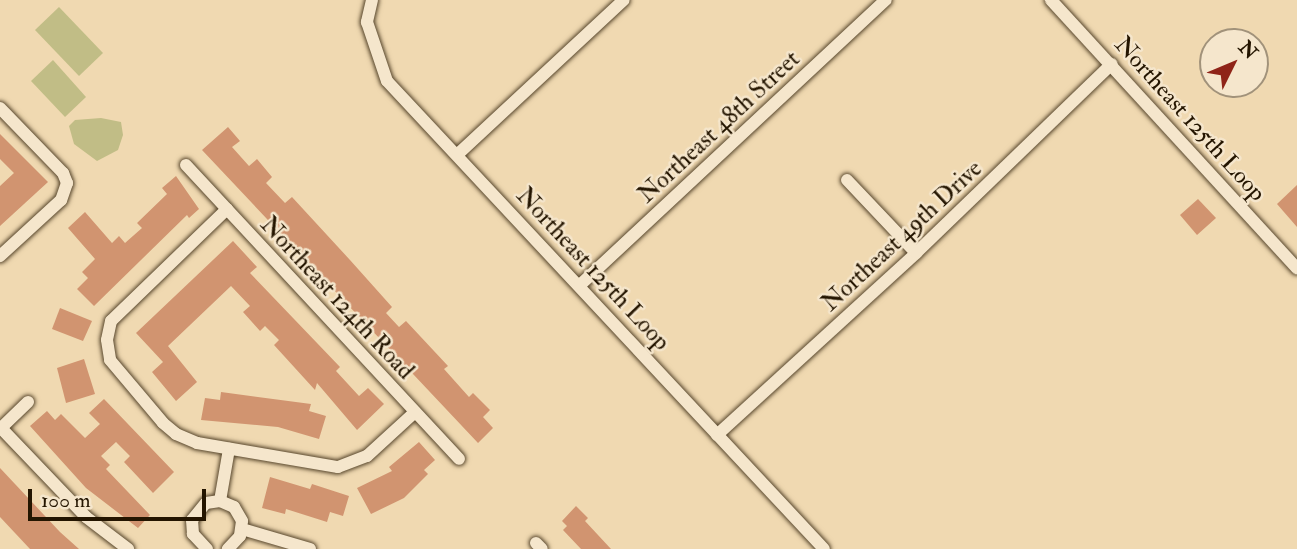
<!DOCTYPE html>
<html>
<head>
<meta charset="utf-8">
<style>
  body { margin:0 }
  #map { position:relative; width:1297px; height:549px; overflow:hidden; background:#f0d9b1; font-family:"IM FELL Double Pica",serif }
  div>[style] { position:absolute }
  .green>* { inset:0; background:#c1bd86 }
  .building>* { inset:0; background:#d19470 }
  .roads { filter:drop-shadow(0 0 2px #57462c) drop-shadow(0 0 2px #57462c) }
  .minor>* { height:12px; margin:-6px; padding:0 6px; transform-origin:6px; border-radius:6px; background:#f5e6cc }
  span { translate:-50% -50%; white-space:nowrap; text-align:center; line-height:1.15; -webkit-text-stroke:5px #f5e6cc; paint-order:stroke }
  .street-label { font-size:24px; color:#241500 }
  .north { position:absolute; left:1199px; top:28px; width:70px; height:70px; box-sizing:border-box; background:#f5e6cc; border:2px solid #a1927a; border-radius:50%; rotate:47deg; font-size:19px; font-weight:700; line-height:28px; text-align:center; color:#241500 }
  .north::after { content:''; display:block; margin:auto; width:24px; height:32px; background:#8f2418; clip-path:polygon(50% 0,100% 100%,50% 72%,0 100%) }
  .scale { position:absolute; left:28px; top:489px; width:178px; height:32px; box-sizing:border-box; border:4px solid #241500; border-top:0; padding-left:9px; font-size:21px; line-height:24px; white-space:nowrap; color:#241500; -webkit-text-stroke:5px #f5e6cc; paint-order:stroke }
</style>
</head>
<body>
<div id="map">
  <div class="green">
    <i style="clip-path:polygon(59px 7px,103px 53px,79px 76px,35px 30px)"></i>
    <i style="clip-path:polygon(53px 60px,86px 97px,65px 117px,31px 81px)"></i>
    <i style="clip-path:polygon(101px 118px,121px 122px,123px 135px,118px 150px,97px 161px,74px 144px,69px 126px,75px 120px)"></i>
  </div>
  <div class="building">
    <i style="clip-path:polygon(228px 127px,240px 141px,232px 147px,249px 166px,257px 159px,272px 177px,266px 183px,285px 203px,292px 197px,350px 260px,392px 307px,386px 313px,399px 327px,406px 321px,448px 366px,444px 369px,469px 397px,473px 393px,490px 410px,483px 417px,493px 428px,478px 443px,202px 150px)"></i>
    <i style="clip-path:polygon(0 134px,48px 182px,0 226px,0 186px,14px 173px,0 159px)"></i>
    <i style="clip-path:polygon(176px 176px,199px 209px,189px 218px,187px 215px,94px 306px,77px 289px,88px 278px,82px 272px,95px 259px,68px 228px,85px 212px,112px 243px,119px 236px,125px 243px,142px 228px,137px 223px,167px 194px,162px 188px)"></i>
    <i style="clip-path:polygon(1297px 185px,1297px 227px,1277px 204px)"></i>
    <i style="clip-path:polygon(1198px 199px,1216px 218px,1197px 235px,1180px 215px)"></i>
    <i style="clip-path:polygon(233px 241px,257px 267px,250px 273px,340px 367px,336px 371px,359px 396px,368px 388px,384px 404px,357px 430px,317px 383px,315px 390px,274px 345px,279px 340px,265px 326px,260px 331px,243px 312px,250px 306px,231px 286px,168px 346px,197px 382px,176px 401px,152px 372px,163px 362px,136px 333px)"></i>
    <i style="clip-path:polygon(60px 308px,92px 321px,83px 341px,52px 329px)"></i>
    <i style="clip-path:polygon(84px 359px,95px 394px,66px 403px,57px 368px)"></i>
    <i style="clip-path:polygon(221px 392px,311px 404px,309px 411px,326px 416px,319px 439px,278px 427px,201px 420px,205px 398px,220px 400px)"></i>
    <i style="clip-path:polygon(104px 399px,174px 472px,153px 493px,124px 462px,130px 456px,116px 442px,101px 456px,110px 465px,106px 469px,150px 515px,138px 528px,86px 488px,30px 426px,47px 411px,55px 420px,61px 414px,85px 438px,100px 424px,89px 413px)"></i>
    <i style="clip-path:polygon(419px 442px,435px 460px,424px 470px,428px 474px,404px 498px,371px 514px,357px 488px,392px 471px,389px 467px)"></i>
    <i style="clip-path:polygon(0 468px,60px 532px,79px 549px,30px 549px,0 517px)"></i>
    <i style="clip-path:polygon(270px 477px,310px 489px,312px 484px,349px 496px,343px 516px,330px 512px,327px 522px,286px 509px,285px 514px,262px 508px)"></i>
    <i style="clip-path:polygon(576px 506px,588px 518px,585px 521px,611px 549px,581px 549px,563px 530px,567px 526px,562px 521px)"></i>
  </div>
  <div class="roads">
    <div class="minor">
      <i style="left:372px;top:0;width:23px;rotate:103deg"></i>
      <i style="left:367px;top:22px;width:62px;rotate:71.3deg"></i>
      <i style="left:387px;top:81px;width:640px;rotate:46.96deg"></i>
      <i style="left:1051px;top:0;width:364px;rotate:47.5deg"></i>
      <i style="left:0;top:108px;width:91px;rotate:45.9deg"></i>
      <i style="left:63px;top:173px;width:11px;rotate:68deg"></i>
      <i style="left:67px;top:183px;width:18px;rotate:109deg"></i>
      <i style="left:61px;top:200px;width:83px;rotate:137.4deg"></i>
      <i style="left:458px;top:154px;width:226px;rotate:-42.9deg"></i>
      <i style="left:186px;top:165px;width:401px;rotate:47.1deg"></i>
      <i style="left:847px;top:180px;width:100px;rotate:46.6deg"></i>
      <i style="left:227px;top:209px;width:161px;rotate:136deg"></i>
      <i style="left:111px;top:321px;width:19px;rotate:102deg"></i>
      <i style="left:107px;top:340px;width:20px;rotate:81deg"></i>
      <i style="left:110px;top:360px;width:82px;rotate:49.9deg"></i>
      <i style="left:163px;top:423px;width:17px;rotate:40deg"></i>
      <i style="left:176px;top:434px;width:23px;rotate:23deg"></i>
      <i style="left:197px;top:443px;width:143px;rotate:9.7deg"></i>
      <i style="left:338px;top:467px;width:31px;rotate:-21deg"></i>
      <i style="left:367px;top:456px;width:65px;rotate:-42.5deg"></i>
      <i style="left:580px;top:285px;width:418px;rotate:-43deg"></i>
      <i style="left:1px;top:428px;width:123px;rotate:46.3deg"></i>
      <i style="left:86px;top:517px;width:53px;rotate:37.3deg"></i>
      <i style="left:0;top:429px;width:39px;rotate:-44deg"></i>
      <i style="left:717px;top:435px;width:270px;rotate:-42.4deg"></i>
      <i style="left:916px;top:253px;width:272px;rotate:-44deg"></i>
      <i style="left:220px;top:501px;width:53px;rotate:-80.2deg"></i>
      <i style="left:242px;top:529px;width:71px;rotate:16.4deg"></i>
      <i style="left:536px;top:543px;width:8px;rotate:45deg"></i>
      <i style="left:207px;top:549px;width:21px;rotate:-133deg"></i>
      <i style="left:193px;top:534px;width:14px;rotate:-94deg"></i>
      <i style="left:192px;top:520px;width:22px;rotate:-51deg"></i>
      <i style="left:206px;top:503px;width:14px;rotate:-8deg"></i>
      <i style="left:220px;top:501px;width:15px;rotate:23deg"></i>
      <i style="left:234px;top:507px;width:16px;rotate:60deg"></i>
      <i style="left:242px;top:521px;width:15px;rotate:98deg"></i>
      <i style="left:240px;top:536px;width:18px;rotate:133deg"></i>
    </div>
  </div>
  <div class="street-label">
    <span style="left:1190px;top:119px;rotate:48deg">Northeast 125th Loop</span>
    <span style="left:719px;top:127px;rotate:-43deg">Northeast 48th Street</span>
    <span style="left:902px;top:236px;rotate:-43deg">Northeast 49th Drive</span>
    <span style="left:593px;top:269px;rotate:47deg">Northeast 125th Loop</span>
    <span style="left:337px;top:298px;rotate:47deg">Northeast 124th Road</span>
  </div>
  <div class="north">N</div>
  <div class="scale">100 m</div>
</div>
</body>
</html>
